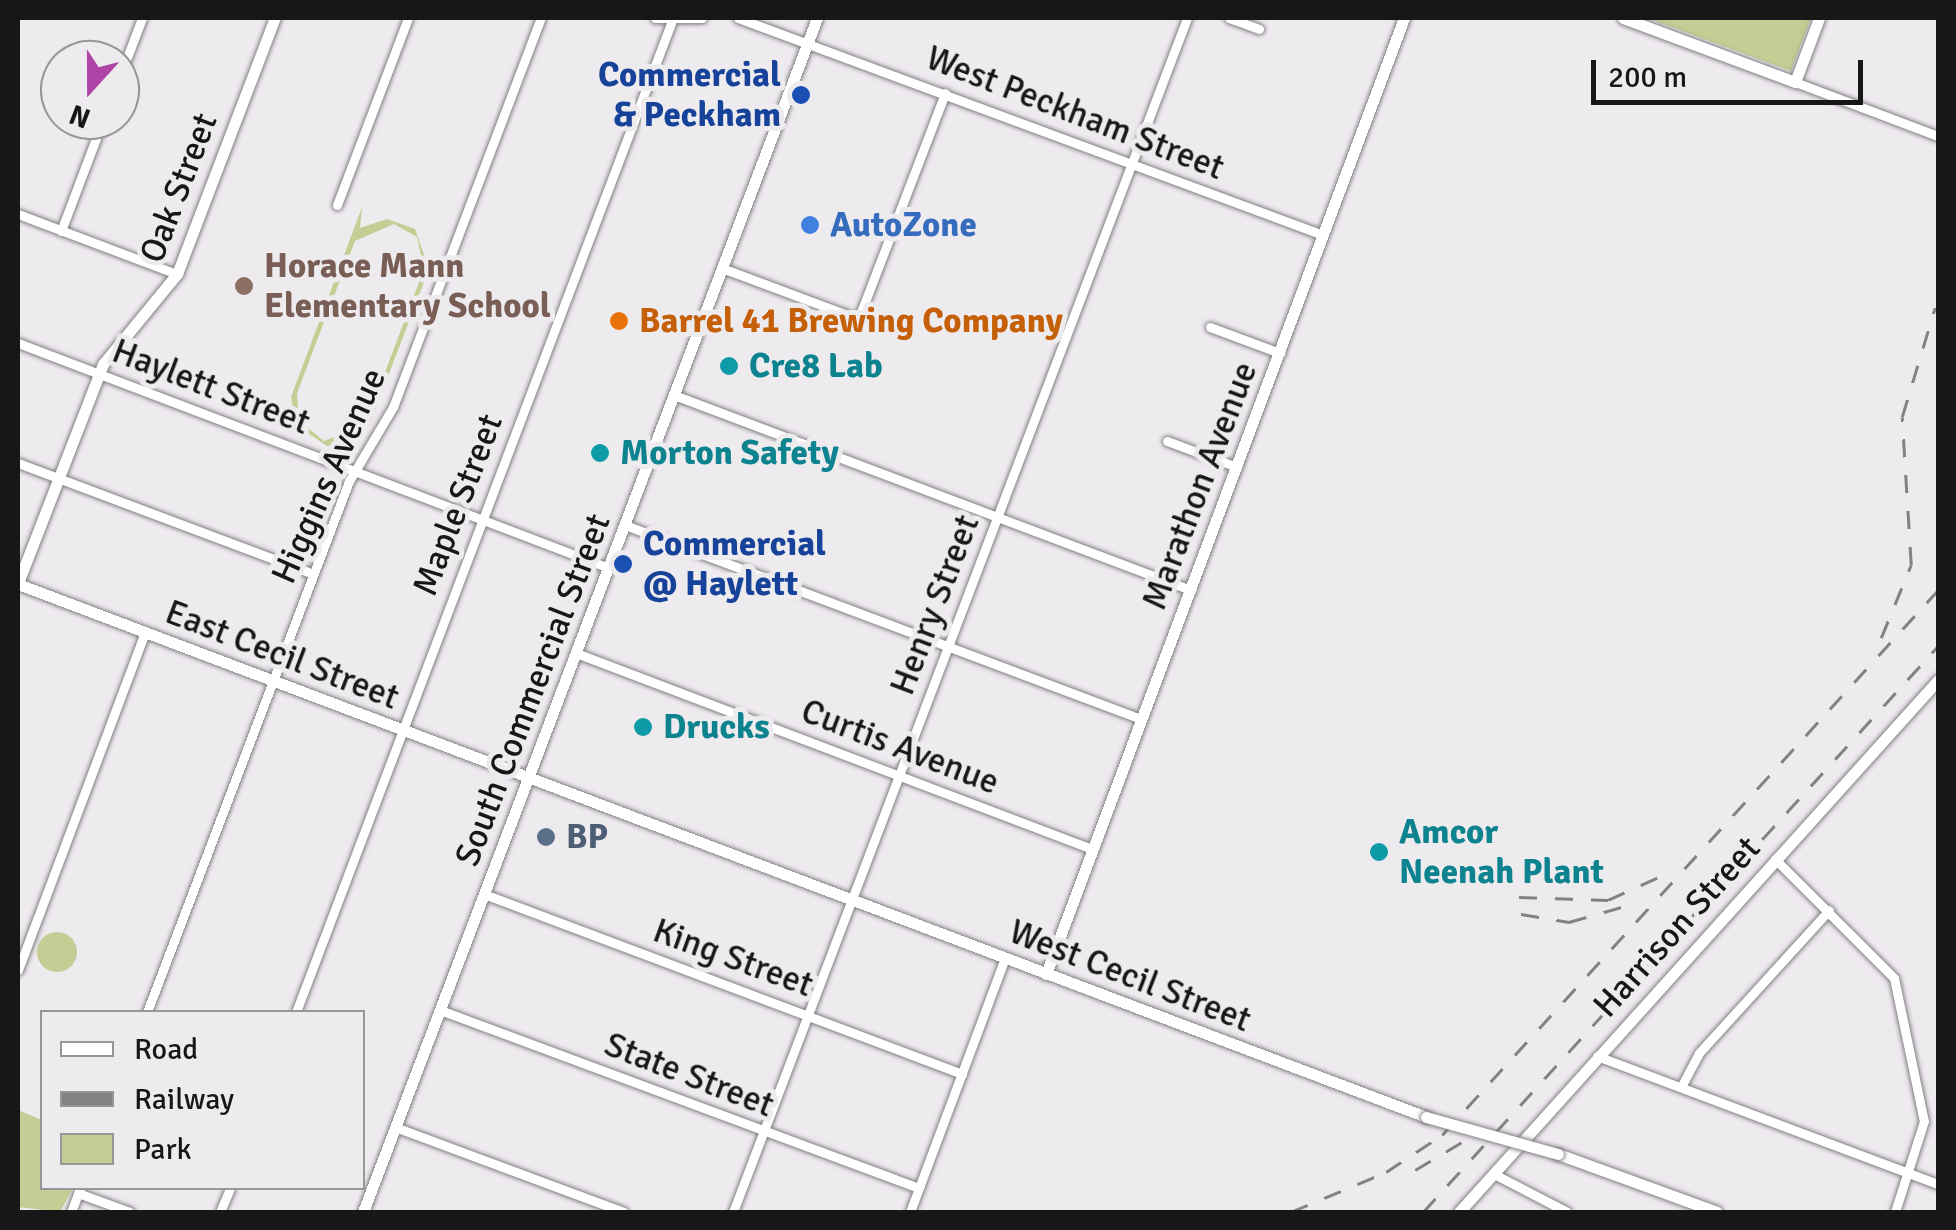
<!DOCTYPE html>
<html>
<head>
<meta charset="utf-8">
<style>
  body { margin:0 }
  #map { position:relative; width:1956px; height:1230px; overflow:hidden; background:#eeebef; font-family:Signika,sans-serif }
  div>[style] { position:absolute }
  .green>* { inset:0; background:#c5cd94 }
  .round { border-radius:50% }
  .roads { filter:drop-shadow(0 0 2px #827f83) drop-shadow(0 0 2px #827f83) }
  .street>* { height:9px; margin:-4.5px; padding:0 4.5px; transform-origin:4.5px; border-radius:4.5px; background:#fff }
  .secondary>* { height:11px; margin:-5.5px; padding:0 5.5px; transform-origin:5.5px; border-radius:5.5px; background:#fff }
  .rail>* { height:2.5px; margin-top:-1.25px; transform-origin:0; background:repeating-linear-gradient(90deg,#838184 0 18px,transparent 0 36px) }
  .bridges { filter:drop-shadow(0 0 2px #827f83) drop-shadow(0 0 2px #827f83) }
  .secondary-bridge>* { height:11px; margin:-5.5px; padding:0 5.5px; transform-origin:5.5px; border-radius:5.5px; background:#fff }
  .dots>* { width:28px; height:28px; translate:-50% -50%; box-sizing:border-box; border:5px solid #eeebef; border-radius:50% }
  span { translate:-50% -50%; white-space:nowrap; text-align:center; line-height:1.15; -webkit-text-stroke:10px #eeebef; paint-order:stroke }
  .transit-label { font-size:35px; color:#164399; font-weight:700 }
  .right { translate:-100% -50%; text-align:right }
  .left { translate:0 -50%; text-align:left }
  .street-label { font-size:35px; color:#181718 }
  .shop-label { font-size:35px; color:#366cbe; font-weight:700 }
  .education-label { font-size:35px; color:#785e54; font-weight:700 }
  .food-label { font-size:35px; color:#c56008; font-weight:700 }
  .culture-label { font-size:35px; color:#0d838f; font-weight:700 }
  .service-label { font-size:35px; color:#4e5e75; font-weight:700 }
  .frame { position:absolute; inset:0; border:20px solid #181718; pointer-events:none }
  .legend { position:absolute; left:40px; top:1010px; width:325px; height:180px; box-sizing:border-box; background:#eeebef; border:2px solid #989699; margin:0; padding:12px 18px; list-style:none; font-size:30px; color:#181718 }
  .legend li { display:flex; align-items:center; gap:20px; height:50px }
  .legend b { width:50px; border:2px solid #989699 }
  .north { position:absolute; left:40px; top:40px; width:100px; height:100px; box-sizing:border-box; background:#eeebef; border:2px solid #989699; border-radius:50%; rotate:201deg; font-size:28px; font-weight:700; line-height:40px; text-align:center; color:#181718 }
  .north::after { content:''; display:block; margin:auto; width:35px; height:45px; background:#ae44a5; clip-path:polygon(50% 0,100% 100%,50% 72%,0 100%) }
  .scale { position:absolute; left:1591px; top:60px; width:272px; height:45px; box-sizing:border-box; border:5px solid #181718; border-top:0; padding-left:12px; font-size:30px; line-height:35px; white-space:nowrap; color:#181718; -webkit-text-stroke:8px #eeebef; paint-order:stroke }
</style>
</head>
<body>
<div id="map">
  <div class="green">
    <i style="clip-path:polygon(1647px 18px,1811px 18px,1791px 71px)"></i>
    <i style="clip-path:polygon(evenodd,362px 207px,360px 228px,387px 219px,415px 229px,429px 269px,369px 426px,353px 443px,327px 446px,296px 425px,291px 397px,362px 207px,394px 224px,417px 237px,424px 269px,365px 425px,324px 441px,299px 421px,297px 393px,355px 241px,394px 224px)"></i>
    <i class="round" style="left:37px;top:932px;width:40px;height:40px"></i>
    <i style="clip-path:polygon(18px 1110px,42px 1120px,42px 1188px,73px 1188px,60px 1212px,18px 1207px)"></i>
  </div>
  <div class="roads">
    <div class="street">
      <i style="left:655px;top:18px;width:47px"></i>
      <i style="left:738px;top:18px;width:624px;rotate:20.35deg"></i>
      <i style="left:1229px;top:18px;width:32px;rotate:20deg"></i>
      <i style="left:120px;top:76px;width:62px;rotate:-69.2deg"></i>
      <i style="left:1795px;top:82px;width:153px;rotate:20.7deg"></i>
      <i style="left:337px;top:205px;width:200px;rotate:-69.2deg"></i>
      <i style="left:18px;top:214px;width:170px;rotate:20.7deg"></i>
      <i style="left:61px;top:231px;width:119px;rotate:-69.3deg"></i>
      <i style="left:722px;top:268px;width:165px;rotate:20.5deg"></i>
      <i style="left:858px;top:320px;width:243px;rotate:-69deg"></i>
      <i style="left:1210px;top:327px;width:75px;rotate:20.4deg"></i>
      <i style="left:18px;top:343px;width:632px;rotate:20.84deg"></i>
      <i style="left:674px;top:395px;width:553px;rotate:20.67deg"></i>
      <i style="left:1167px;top:441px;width:75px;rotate:20.4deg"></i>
      <i style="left:18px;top:463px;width:315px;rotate:20.6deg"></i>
      <i style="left:625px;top:525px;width:551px;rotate:20.6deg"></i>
      <i style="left:576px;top:653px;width:552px;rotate:20.8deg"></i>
      <i style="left:1775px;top:859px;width:168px;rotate:45deg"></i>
      <i style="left:1894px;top:978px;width:146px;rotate:78.2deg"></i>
      <i style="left:1924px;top:1121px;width:96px;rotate:107.7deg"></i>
      <i style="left:484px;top:894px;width:511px;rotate:20.63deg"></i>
      <i style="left:18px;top:970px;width:360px;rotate:-69.4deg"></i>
      <i style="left:440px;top:1010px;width:511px;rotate:20.39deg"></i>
      <i style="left:147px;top:1012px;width:568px;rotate:-69.17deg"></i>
      <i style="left:349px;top:481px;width:86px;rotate:-59.3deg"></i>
      <i style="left:393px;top:407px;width:416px;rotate:-69.2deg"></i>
      <i style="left:296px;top:1012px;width:1063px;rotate:-69.23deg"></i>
      <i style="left:1597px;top:1056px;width:364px;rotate:20.6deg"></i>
      <i style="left:1681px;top:1087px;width:38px;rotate:-62deg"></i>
      <i style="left:1699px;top:1053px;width:193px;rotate:-47.7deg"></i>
      <i style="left:395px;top:1127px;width:244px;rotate:20.4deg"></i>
      <i style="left:1494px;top:1174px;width:82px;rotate:27.5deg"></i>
      <i style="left:78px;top:1193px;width:55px;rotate:20.1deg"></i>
      <i style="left:71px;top:1212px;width:26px;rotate:-69deg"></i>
      <i style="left:220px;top:1212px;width:26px;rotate:-67deg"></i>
      <i style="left:733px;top:1212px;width:1277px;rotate:-69.18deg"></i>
      <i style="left:910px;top:1212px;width:271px;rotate:-69.5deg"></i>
    </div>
    <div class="secondary">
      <i style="left:1623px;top:18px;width:184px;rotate:20.4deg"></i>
      <i style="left:1795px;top:82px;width:68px;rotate:-69.4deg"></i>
      <i style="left:18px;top:583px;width:235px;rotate:-68.8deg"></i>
      <i style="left:103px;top:364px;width:117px;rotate:-50.6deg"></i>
      <i style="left:177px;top:274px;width:274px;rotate:-69.1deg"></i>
      <i style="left:18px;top:584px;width:1506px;rotate:20.73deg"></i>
      <i style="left:1046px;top:974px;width:1021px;rotate:-69.47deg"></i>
      <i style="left:1558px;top:1154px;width:169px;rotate:20deg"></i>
      <i style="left:363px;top:1212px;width:1277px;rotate:-69.18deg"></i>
      <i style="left:1459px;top:1212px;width:716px;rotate:-48deg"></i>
    </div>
  </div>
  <div class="rail">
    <i style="left:1881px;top:638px;width:79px;rotate:-67.7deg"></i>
    <i style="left:1911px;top:565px;width:148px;rotate:-93.5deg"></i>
    <i style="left:1902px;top:417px;width:114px;rotate:-73.2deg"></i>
    <i style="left:1519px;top:897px;width:89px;rotate:1.9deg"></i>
    <i style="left:1608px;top:900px;width:70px;rotate:-24.4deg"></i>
    <i style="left:1521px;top:914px;width:49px;rotate:9.5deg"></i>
    <i style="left:1569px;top:922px;width:66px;rotate:-15.9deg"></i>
    <i style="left:1415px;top:1170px;width:61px;rotate:-30.8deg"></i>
    <i style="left:1291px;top:1212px;width:103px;rotate:-22.8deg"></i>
    <i style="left:1386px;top:1172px;width:67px;rotate:-33.5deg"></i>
    <i style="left:1442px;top:1135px;width:737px;rotate:-47.69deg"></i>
    <i style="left:1423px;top:1212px;width:765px;rotate:-47.7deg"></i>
  </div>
  <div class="bridges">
    <div class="secondary-bridge">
      <i style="left:1426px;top:1117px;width:137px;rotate:15.7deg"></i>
    </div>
  </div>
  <div class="dots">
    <i style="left:801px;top:95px;background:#1a4fb4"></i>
    <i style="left:810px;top:225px;background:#3f7fe0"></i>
    <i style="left:244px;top:286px;background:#8d6e63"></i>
    <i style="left:619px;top:321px;background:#e8710a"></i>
    <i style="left:729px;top:366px;background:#0f9aa8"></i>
    <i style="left:600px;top:453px;background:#0f9aa8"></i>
    <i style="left:623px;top:564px;background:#1a4fb4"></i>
    <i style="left:643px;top:727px;background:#0f9aa8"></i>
    <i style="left:546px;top:837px;background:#5c6f8a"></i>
    <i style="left:1379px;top:852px;background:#0f9aa8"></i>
  </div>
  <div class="transit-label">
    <span class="right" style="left:781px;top:95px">Commercial<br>&amp; Peckham</span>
    <span class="left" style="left:643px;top:564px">Commercial<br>@ Haylett</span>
  </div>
  <div class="street-label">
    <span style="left:1075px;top:113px;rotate:21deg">West Peckham Street</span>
    <span style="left:179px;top:188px;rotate:-69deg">Oak Street</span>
    <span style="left:211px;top:387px;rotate:21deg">Haylett Street</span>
    <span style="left:329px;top:476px;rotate:-66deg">Higgins Avenue</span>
    <span style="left:1200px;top:486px;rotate:-69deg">Marathon Avenue</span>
    <span style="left:458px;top:505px;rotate:-69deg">Maple Street</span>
    <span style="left:935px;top:605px;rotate:-69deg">Henry Street</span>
    <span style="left:282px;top:655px;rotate:21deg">East Cecil Street</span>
    <span style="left:533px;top:690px;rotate:-69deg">South Commercial Street</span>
    <span style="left:900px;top:747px;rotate:21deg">Curtis Avenue</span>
    <span style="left:1677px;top:927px;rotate:-48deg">Harrison Street</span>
    <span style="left:733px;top:958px;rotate:20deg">King Street</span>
    <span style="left:1130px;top:976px;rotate:21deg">West Cecil Street</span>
    <span style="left:689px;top:1075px;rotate:21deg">State Street</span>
  </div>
  <div class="shop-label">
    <span class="left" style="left:830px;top:225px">AutoZone</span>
  </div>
  <div class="education-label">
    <span class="left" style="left:264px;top:286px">Horace Mann<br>Elementary School</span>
  </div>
  <div class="food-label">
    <span class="left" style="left:639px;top:321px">Barrel 41 Brewing Company</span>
  </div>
  <div class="culture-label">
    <span class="left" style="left:749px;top:366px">Cre8 Lab</span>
    <span class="left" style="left:620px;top:453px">Morton Safety</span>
    <span class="left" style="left:663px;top:727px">Drucks</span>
    <span class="left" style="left:1399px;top:852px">Amcor<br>Neenah Plant</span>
  </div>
  <div class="service-label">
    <span class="left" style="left:566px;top:837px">BP</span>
  </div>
  <div class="frame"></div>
  <ul class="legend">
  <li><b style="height:12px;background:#fff"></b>Road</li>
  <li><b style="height:12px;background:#838184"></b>Railway</li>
  <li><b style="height:28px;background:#c5cd94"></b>Park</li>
  </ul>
  <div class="north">N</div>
  <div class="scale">200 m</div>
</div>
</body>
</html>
